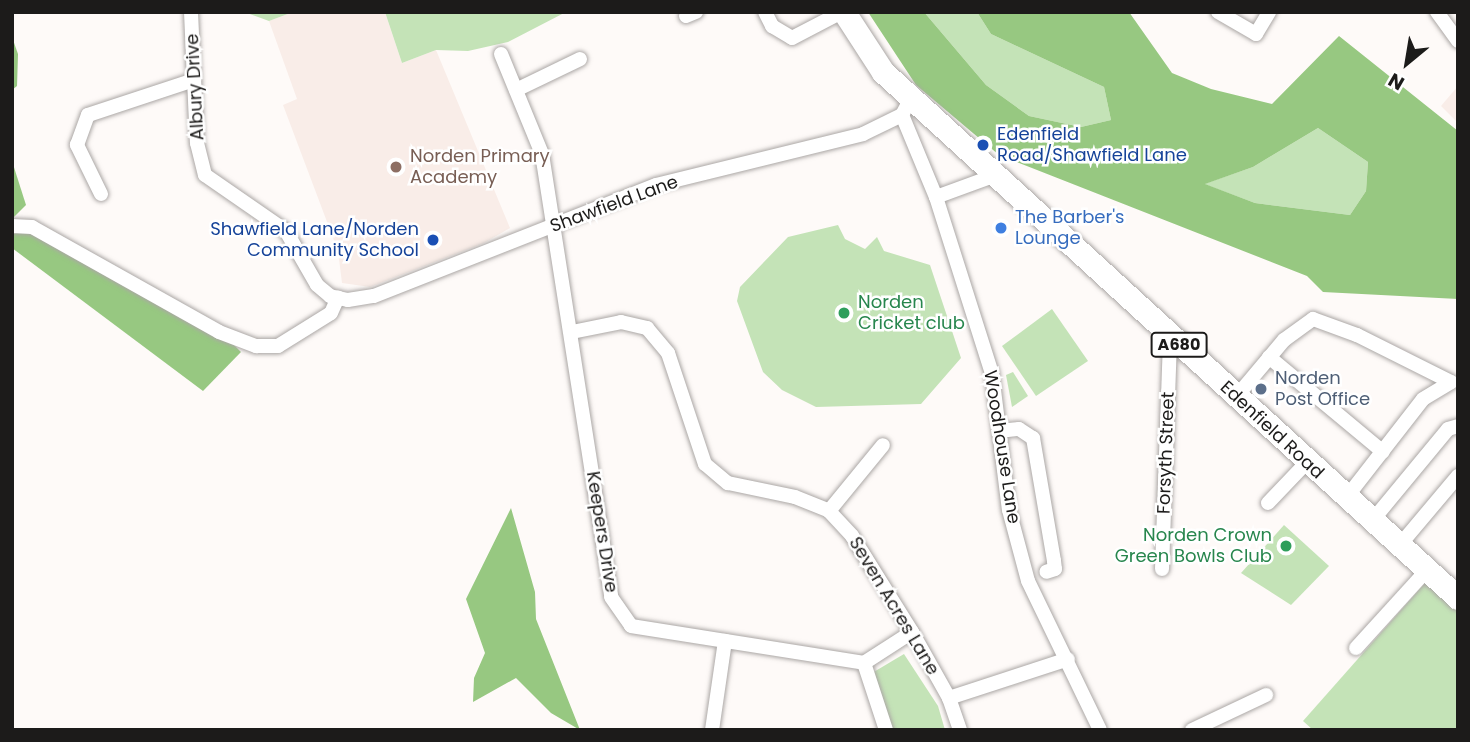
<!DOCTYPE html>
<html>
<head>
<meta charset="utf-8">
<style>
  body { margin:0 }
  #map { position:relative; width:1470px; height:742px; overflow:hidden; background:#fefaf8; font-family:Poppins,sans-serif }
  div>[style] { position:absolute }
  .built>* { inset:0; background:#f9ede8 }
  .green>* { inset:0; background:#c4e3b7 }
  .forest>* { inset:0; background:#97c881 }
  .roads { filter:drop-shadow(0 0 2px #aba7a5) drop-shadow(0 0 2px #aba7a5) }
  .minor>* { height:14px; margin:-7px; padding:0 7px; transform-origin:7px; border-radius:7px; background:#fff }
  .primary>* { height:23px; margin:-11.5px; padding:0 11.5px; transform-origin:11.5px; border-radius:11.5px; background:#fff }
  .dots>* { width:19px; height:19px; translate:-50% -50%; box-sizing:border-box; border:4px solid #fff; border-radius:50% }
  span { translate:-50% -50%; white-space:nowrap; text-align:center; line-height:1.15; -webkit-text-stroke:5px #fff; paint-order:stroke }
  .shield-label span { padding:2px 5px; background:#fff; border:2px solid; border-radius:5px; -webkit-text-stroke-width:0 }
  .shield-label { font-size:16px; color:#1c1b1a; font-weight:700 }
  .street-label { font-size:18px; color:#1c1b1a }
  .transit-label { font-size:18px; color:#164399 }
  .left { translate:0 -50%; text-align:left }
  .right { translate:-100% -50%; text-align:right }
  .education-label { font-size:18px; color:#785e54 }
  .shop-label { font-size:18px; color:#366cbe }
  .leisure-label { font-size:18px; color:#27864d }
  .service-label { font-size:18px; color:#4e5e75 }
  .frame { position:absolute; inset:0; border:14px solid #1c1b1a; pointer-events:none }
  .north { position:absolute; left:1372px; top:28px; width:70px; height:70px; -webkit-text-stroke:5px #fff; paint-order:stroke; rotate:210deg; font-size:19px; font-weight:700; line-height:28px; text-align:center; color:#1c1b1a }
  .north::after { content:''; display:block; margin:auto; width:24px; height:32px; background:#1c1b1a; clip-path:polygon(50% 0,100% 100%,50% 72%,0 100%) }
</style>
</head>
<body>
<div id="map">
  <div class="built">
    <i style="clip-path:polygon(293px 12px,385px 12px,402px 63px,436px 50px,510px 228px,484px 243px,370px 287px,342px 283px,338px 251px,283px 105px,297px 99px,269px 21px)"></i>
    <i style="clip-path:polygon(1458px 86px,1458px 123px,1441px 106px)"></i>
  </div>
  <div class="green">
    <i style="clip-path:polygon(244px 12px,293px 12px,269px 21px)"></i>
    <i style="clip-path:polygon(385px 12px,566px 12px,508px 42px,468px 51px,436px 50px,402px 63px)"></i>
    <i style="clip-path:polygon(924px 12px,977px 12px,991px 34px,1104px 87px,1111px 120px,1081px 127px,1029px 116px,986px 85px)"></i>
    <i style="clip-path:polygon(1318px 128px,1368px 162px,1366px 191px,1350px 215px,1255px 203px,1204px 184px,1253px 167px)"></i>
    <i style="clip-path:polygon(838px 225px,845px 239px,865px 249px,877px 237px,884px 251px,930px 265px,961px 358px,921px 404px,816px 407px,782px 390px,763px 372px,737px 301px,740px 287px,788px 237px)"></i>
    <i style="clip-path:polygon(1052px 309px,1088px 361px,1036px 396px,1002px 346px)"></i>
    <i style="clip-path:polygon(1013px 372px,1028px 396px,1012px 407px,1006px 375px)"></i>
    <i style="clip-path:polygon(1284px 525px,1329px 566px,1291px 605px,1241px 573px)"></i>
    <i style="clip-path:polygon(1425px 583px,1458px 609px,1458px 730px,1313px 730px,1303px 721px)"></i>
    <i style="clip-path:polygon(904px 654px,938px 706px,945px 730px,888px 730px,872px 673px)"></i>
  </div>
  <div class="forest">
    <i style="clip-path:polygon(evenodd,868px 12px,924px 12px,986px 85px,1029px 116px,1081px 127px,1111px 120px,1104px 87px,991px 34px,977px 12px,1129px 12px,1172px 73px,1211px 89px,1272px 104px,1339px 36px,1458px 131px,1458px 299px,1323px 292px,1307px 276px,999px 155px,916px 85px,868px 12px,1318px 128px,1368px 162px,1366px 191px,1350px 215px,1255px 203px,1205px 184px,1253px 167px,1318px 128px)"></i>
    <i style="clip-path:polygon(12px 37px,18px 54px,17px 86px,12px 90px)"></i>
    <i style="clip-path:polygon(12px 161px,26px 205px,12px 219px)"></i>
    <i style="clip-path:polygon(22px 232px,46px 238px,231px 342px,241px 352px,203px 391px,12px 248px,12px 234px)"></i>
    <i style="clip-path:polygon(511px 508px,535px 592px,536px 619px,580px 730px,551px 713px,516px 678px,473px 702px,474px 678px,485px 653px,466px 599px)"></i>
  </div>
  <div class="roads">
    <div class="minor">
      <i style="left:191px;top:12px;width:131px;rotate:87.4deg"></i>
      <i style="left:197px;top:143px;width:33px;rotate:76deg"></i>
      <i style="left:205px;top:175px;width:98px;rotate:34.7deg"></i>
      <i style="left:286px;top:231px;width:62px;rotate:60.1deg"></i>
      <i style="left:317px;top:285px;width:17px;rotate:40deg"></i>
      <i style="left:330px;top:296px;width:18px;rotate:13deg"></i>
      <i style="left:348px;top:300px;width:26px;rotate:-9deg"></i>
      <i style="left:374px;top:296px;width:303px;rotate:-21.5deg"></i>
      <i style="left:656px;top:185px;width:213px;rotate:-13.8deg"></i>
      <i style="left:863px;top:134px;width:43px;rotate:-26deg"></i>
      <i style="left:902px;top:115px;width:21px;rotate:-62deg"></i>
      <i style="left:765px;top:12px;width:16px;rotate:63deg"></i>
      <i style="left:772px;top:26px;width:23px;rotate:31deg"></i>
      <i style="left:792px;top:38px;width:56px;rotate:-27.5deg"></i>
      <i style="left:1218px;top:12px;width:44px;rotate:30.1deg"></i>
      <i style="left:1256px;top:34px;width:26px;rotate:-59deg"></i>
      <i style="left:1437px;top:12px;width:36px;rotate:54deg"></i>
      <i style="left:686px;top:16px;width:11px;rotate:-22deg"></i>
      <i style="left:501px;top:54px;width:108px;rotate:67.7deg"></i>
      <i style="left:542px;top:154px;width:448px;rotate:81.1deg"></i>
      <i style="left:611px;top:597px;width:35px;rotate:55deg"></i>
      <i style="left:631px;top:626px;width:236px;rotate:9deg"></i>
      <i style="left:864px;top:663px;width:57px;rotate:-32.9deg"></i>
      <i style="left:516px;top:90px;width:71px;rotate:-25.8deg"></i>
      <i style="left:902px;top:115px;width:89px;rotate:67.5deg"></i>
      <i style="left:936px;top:197px;width:186px;rotate:72.4deg"></i>
      <i style="left:992px;top:374px;width:137px;rotate:82.9deg"></i>
      <i style="left:1009px;top:510px;width:73px;rotate:75deg"></i>
      <i style="left:1028px;top:581px;width:165px;rotate:64.2deg"></i>
      <i style="left:101px;top:194px;width:55px;rotate:-116.1deg"></i>
      <i style="left:77px;top:145px;width:32px;rotate:-70deg"></i>
      <i style="left:88px;top:115px;width:112px;rotate:-18.3deg"></i>
      <i style="left:936px;top:197px;width:64px;rotate:-20.1deg"></i>
      <i style="left:12px;top:226px;width:20px;rotate:3deg"></i>
      <i style="left:32px;top:227px;width:214px;rotate:29.3deg"></i>
      <i style="left:219px;top:332px;width:40px;rotate:21deg"></i>
      <i style="left:256px;top:346px;width:22px"></i>
      <i style="left:278px;top:346px;width:62px;rotate:-31.9deg"></i>
      <i style="left:331px;top:313px;width:17px;rotate:-66deg"></i>
      <i style="left:572px;top:332px;width:50px;rotate:-11.5deg"></i>
      <i style="left:621px;top:322px;width:27px;rotate:13deg"></i>
      <i style="left:647px;top:328px;width:33px;rotate:50deg"></i>
      <i style="left:668px;top:353px;width:117px;rotate:71.6deg"></i>
      <i style="left:705px;top:464px;width:30px;rotate:40deg"></i>
      <i style="left:728px;top:483px;width:68px;rotate:11.8deg"></i>
      <i style="left:795px;top:497px;width:37px;rotate:22deg"></i>
      <i style="left:829px;top:511px;width:34px;rotate:47deg"></i>
      <i style="left:852px;top:536px;width:113px;rotate:58deg"></i>
      <i style="left:912px;top:632px;width:76px;rotate:60.7deg"></i>
      <i style="left:949px;top:698px;width:34px;rotate:71deg"></i>
      <i style="left:1269px;top:357px;width:148px;rotate:39.8deg"></i>
      <i style="left:1236px;top:397px;width:75px;rotate:-49.9deg"></i>
      <i style="left:1284px;top:340px;width:36px;rotate:-36deg"></i>
      <i style="left:1313px;top:319px;width:47px;rotate:20deg"></i>
      <i style="left:1357px;top:335px;width:105px;rotate:26.6deg"></i>
      <i style="left:999px;top:431px;width:20px;rotate:-6deg"></i>
      <i style="left:1019px;top:429px;width:17px;rotate:33deg"></i>
      <i style="left:1033px;top:438px;width:125px;rotate:80.3deg"></i>
      <i style="left:1054px;top:561px;width:8px;rotate:83deg"></i>
      <i style="left:1055px;top:569px;width:9px;rotate:162deg"></i>
      <i style="left:1346px;top:498px;width:125px;rotate:-52.1deg"></i>
      <i style="left:1423px;top:399px;width:33px;rotate:-31deg"></i>
      <i style="left:1268px;top:503px;width:57px;rotate:-46.4deg"></i>
      <i style="left:829px;top:511px;width:85px;rotate:-50.7deg"></i>
      <i style="left:1372px;top:521px;width:119px;rotate:-50.4deg"></i>
      <i style="left:1448px;top:429px;width:10px;rotate:-17deg"></i>
      <i style="left:1399px;top:546px;width:92px;rotate:-49.9deg"></i>
      <i style="left:1162px;top:569px;width:232px;rotate:-88deg"></i>
      <i style="left:1356px;top:648px;width:105px;rotate:-47.7deg"></i>
      <i style="left:864px;top:663px;width:71px;rotate:71.8deg"></i>
      <i style="left:949px;top:698px;width:125px;rotate:-18.1deg"></i>
      <i style="left:712px;top:730px;width:90px;rotate:-81.7deg"></i>
      <i style="left:1192px;top:730px;width:82px;rotate:-25.3deg"></i>
    </div>
    <div class="primary">
      <i style="left:844px;top:12px;width:72px;rotate:57deg"></i>
      <i style="left:883px;top:72px;width:779px;rotate:42.45deg"></i>
    </div>
  </div>
  <div class="dots">
    <i style="left:983px;top:145px;background:#1a4fb4"></i>
    <i style="left:396px;top:167px;background:#8d6e63"></i>
    <i style="left:1001px;top:228px;background:#3f7fe0"></i>
    <i style="left:433px;top:240px;background:#1a4fb4"></i>
    <i style="left:844px;top:313px;background:#2e9e5b"></i>
    <i style="left:1261px;top:389px;background:#5c6f8a"></i>
    <i style="left:1286px;top:546px;background:#2e9e5b"></i>
  </div>
  <div class="shield-label">
    <span style="left:1179px;top:345px">A680</span>
  </div>
  <div class="street-label">
    <span style="left:195px;top:87px;rotate:-93deg">Albury Drive</span>
    <span style="left:614px;top:204px;rotate:-20deg">Shawfield Lane</span>
    <span style="left:1272px;top:430px;rotate:43deg">Edenfield Road</span>
    <span style="left:1002px;top:447px;rotate:81deg">Woodhouse Lane</span>
    <span style="left:1166px;top:453px;rotate:-88deg">Forsyth Street</span>
    <span style="left:602px;top:532px;rotate:81deg">Keepers Drive</span>
    <span style="left:894px;top:606px;rotate:59deg">Seven Acres Lane</span>
  </div>
  <div class="transit-label">
    <span class="left" style="left:997px;top:145px">Edenfield<br>Road/Shawfield Lane</span>
    <span class="right" style="left:419px;top:240px">Shawfield Lane/Norden<br>Community School</span>
  </div>
  <div class="education-label">
    <span class="left" style="left:410px;top:167px">Norden Primary<br>Academy</span>
  </div>
  <div class="shop-label">
    <span class="left" style="left:1015px;top:228px">The Barber's<br>Lounge</span>
  </div>
  <div class="leisure-label">
    <span class="left" style="left:858px;top:313px">Norden<br>Cricket club</span>
    <span class="right" style="left:1272px;top:546px">Norden Crown<br>Green Bowls Club</span>
  </div>
  <div class="service-label">
    <span class="left" style="left:1275px;top:389px">Norden<br>Post Office</span>
  </div>
  <div class="frame"></div>
  <div class="north">N</div>
</div>
</body>
</html>
